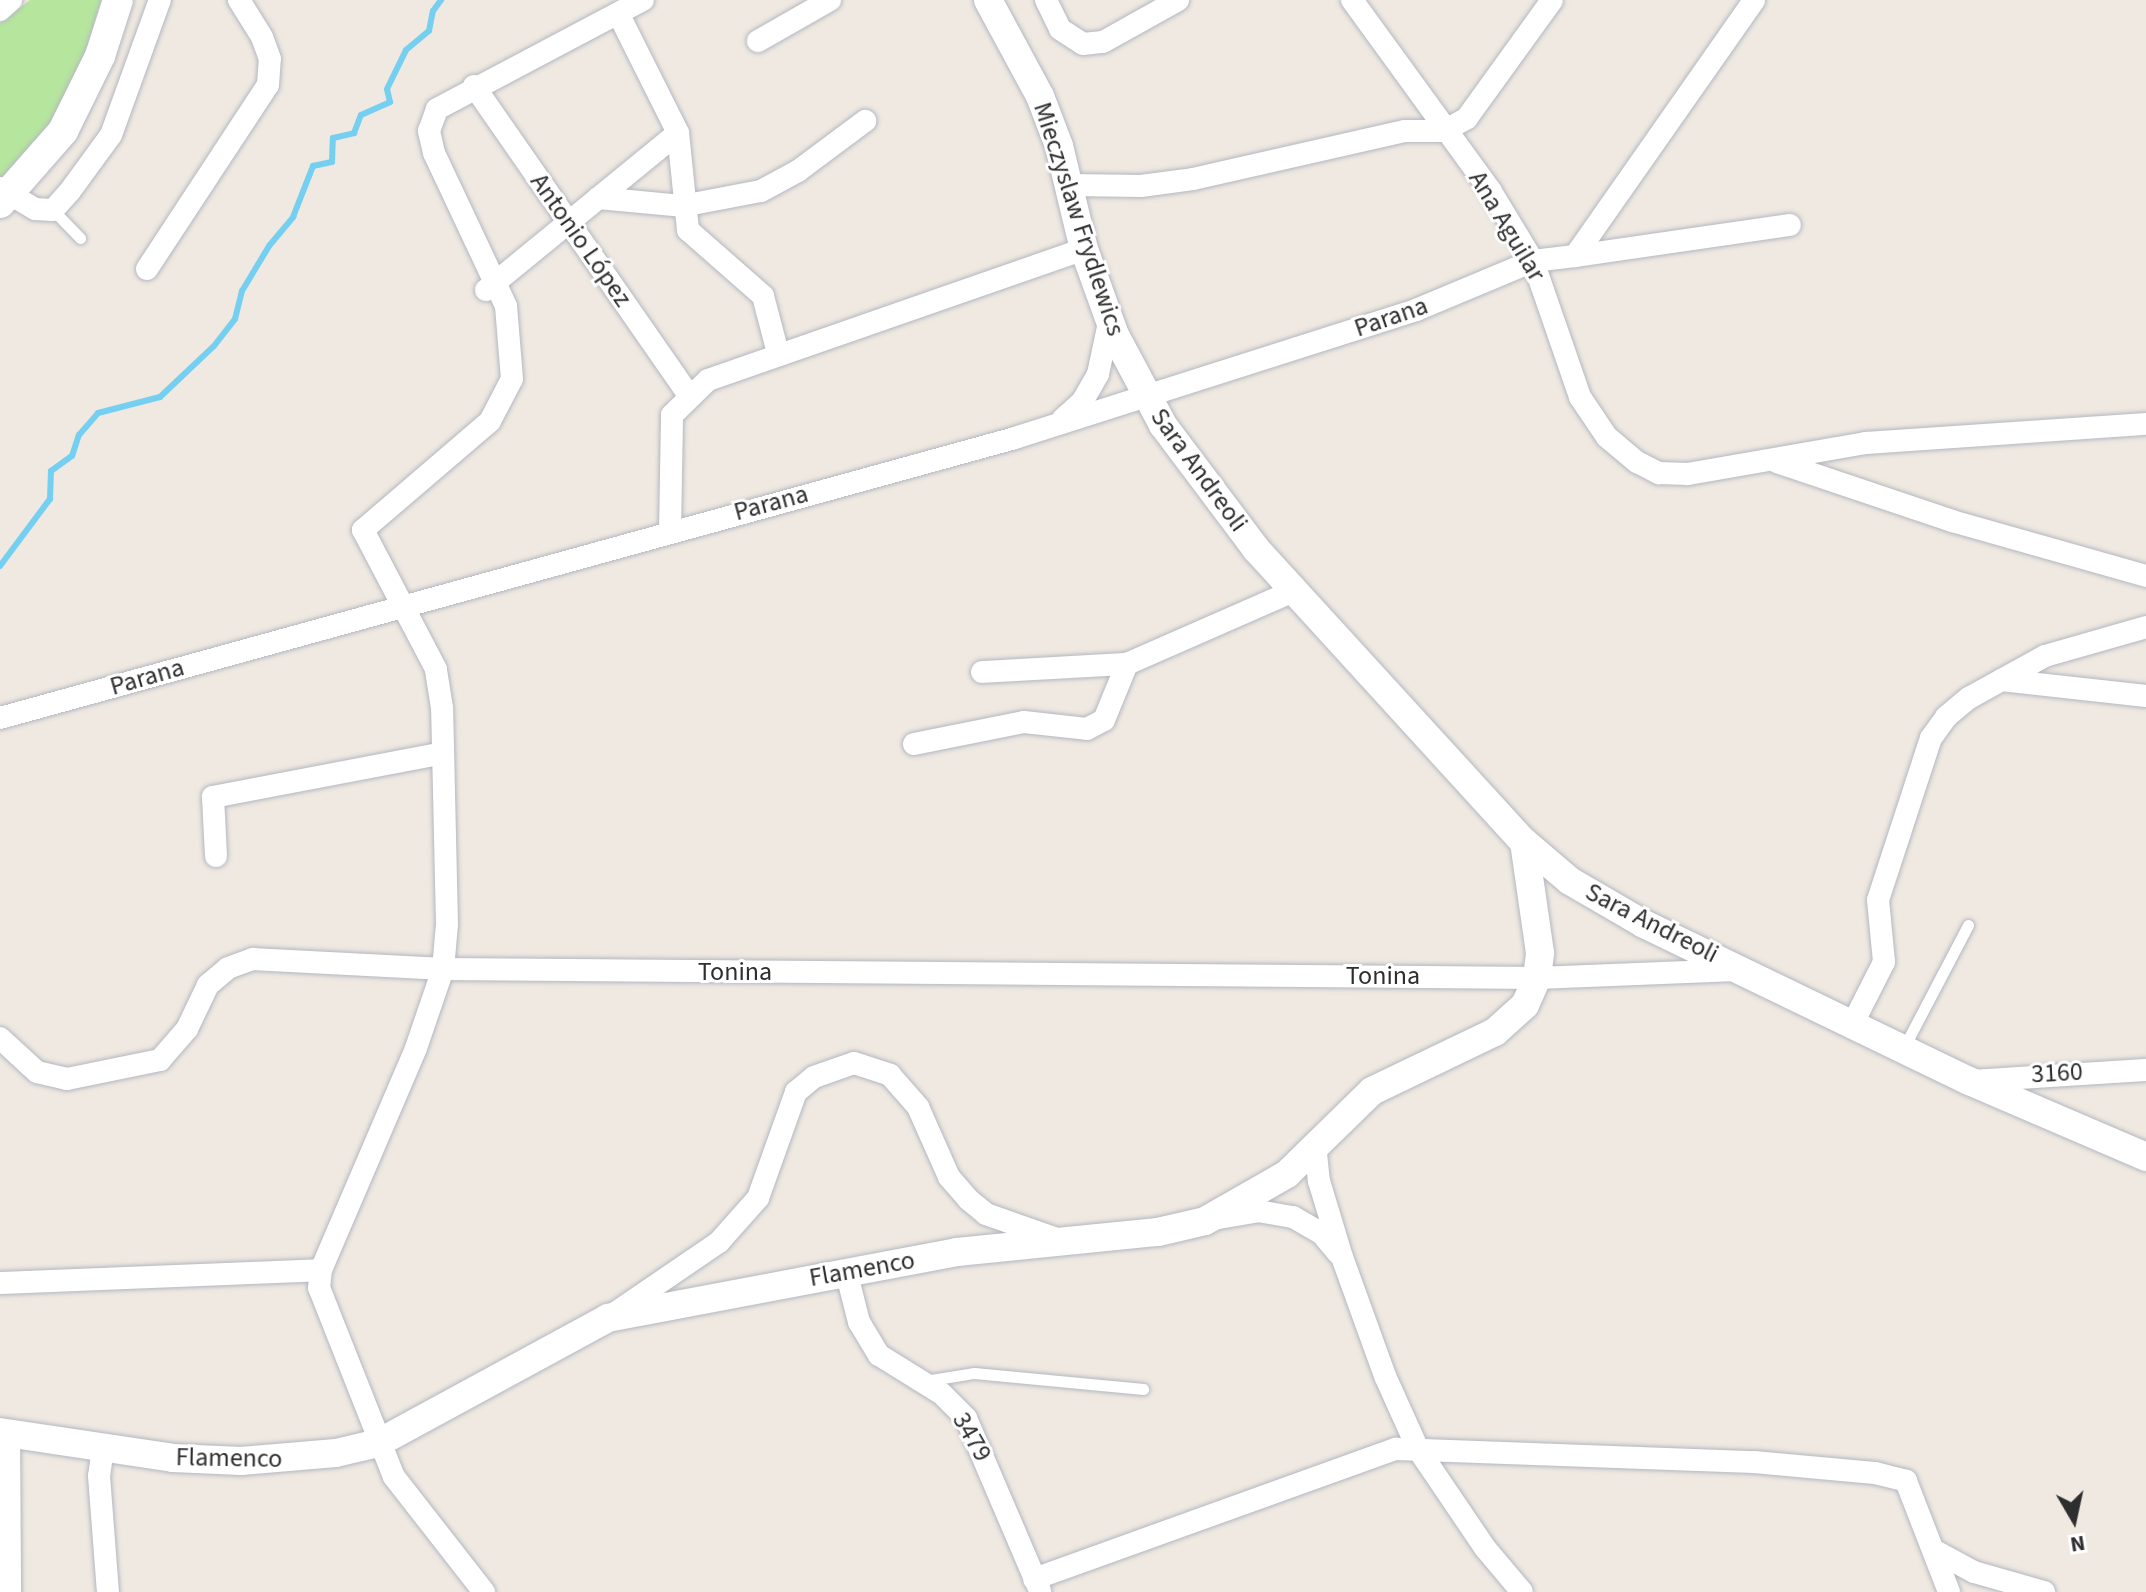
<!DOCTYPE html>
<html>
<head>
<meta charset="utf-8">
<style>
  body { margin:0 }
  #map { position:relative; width:2146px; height:1592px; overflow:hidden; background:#efe9e1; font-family:"Source Sans 3",sans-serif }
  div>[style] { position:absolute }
  .green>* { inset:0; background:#b6e59e }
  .stream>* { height:6px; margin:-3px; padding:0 3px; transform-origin:3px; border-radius:3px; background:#75cff0 }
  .roads { filter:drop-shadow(0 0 2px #b4b7c1) drop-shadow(0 0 2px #b4b7c1) }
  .service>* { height:11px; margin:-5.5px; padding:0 5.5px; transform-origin:5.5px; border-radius:5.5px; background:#fff }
  .minor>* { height:22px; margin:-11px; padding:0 11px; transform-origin:11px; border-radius:11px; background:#fff }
  .tertiary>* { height:28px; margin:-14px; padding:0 14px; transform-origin:14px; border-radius:14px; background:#fff }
  .secondary>* { height:30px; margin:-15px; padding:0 15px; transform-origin:15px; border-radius:15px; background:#fff }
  span { translate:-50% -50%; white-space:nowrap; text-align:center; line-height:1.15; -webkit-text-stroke:6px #fff; paint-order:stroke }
  .street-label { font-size:26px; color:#2e2e2e }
  .north { position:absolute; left:2034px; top:1480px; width:80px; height:80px; -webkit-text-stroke:6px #fff; paint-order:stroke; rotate:171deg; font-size:22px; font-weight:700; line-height:32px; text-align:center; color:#2e2e2e }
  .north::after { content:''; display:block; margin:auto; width:28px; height:36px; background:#2e2e2e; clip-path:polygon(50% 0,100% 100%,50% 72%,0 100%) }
</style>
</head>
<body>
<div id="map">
  <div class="green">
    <i style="clip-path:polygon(30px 0,101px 0,76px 86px,9px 182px,0 177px,0 23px)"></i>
  </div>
  <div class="stream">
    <i style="left:0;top:566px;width:84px;rotate:-53.3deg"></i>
    <i style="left:50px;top:499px;width:28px;rotate:-88deg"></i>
    <i style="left:51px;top:471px;width:26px;rotate:-36deg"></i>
    <i style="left:72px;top:456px;width:22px;rotate:-72deg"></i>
    <i style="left:79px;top:435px;width:29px;rotate:-49deg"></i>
    <i style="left:98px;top:413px;width:64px;rotate:-14.5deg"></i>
    <i style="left:160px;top:397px;width:74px;rotate:-43.4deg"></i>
    <i style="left:214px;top:346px;width:34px;rotate:-52deg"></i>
    <i style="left:235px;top:319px;width:29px;rotate:-76deg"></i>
    <i style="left:242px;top:291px;width:52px;rotate:-59deg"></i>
    <i style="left:269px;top:246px;width:38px;rotate:-50deg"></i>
    <i style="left:293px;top:217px;width:55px;rotate:-68.6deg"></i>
    <i style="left:313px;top:166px;width:19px;rotate:-12deg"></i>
    <i style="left:332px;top:162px;width:24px;rotate:-88deg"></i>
    <i style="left:333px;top:138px;width:22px;rotate:-13deg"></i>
    <i style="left:354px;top:133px;width:19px;rotate:-69deg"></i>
    <i style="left:361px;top:115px;width:32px;rotate:-24deg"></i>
    <i style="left:390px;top:102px;width:13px;rotate:-103deg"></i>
    <i style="left:387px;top:89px;width:43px;rotate:-64deg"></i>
    <i style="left:406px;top:50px;width:30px;rotate:-40deg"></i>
    <i style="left:429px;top:31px;width:20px;rotate:-79deg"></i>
    <i style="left:433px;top:11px;width:14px;rotate:-54deg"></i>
  </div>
  <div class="roads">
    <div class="service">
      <i style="left:53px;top:210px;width:39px;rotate:46deg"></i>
      <i style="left:1903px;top:1049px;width:140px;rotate:-62.3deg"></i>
      <i style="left:925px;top:1381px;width:50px;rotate:-9.3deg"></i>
      <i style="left:974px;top:1373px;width:170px;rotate:5.4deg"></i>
    </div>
    <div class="minor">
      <i style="left:1046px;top:0;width:32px;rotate:64deg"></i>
      <i style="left:1060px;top:29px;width:27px;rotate:33deg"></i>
      <i style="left:1083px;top:44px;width:20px;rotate:-6deg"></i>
      <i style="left:1103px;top:42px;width:86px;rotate:-29.2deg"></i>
      <i style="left:1352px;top:0;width:235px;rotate:54deg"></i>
      <i style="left:1490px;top:190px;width:83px;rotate:58.8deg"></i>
      <i style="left:1533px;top:261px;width:144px;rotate:70.9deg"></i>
      <i style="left:1580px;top:397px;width:48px;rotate:56deg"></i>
      <i style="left:1607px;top:437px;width:39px;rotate:40deg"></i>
      <i style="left:1637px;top:462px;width:25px;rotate:27deg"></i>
      <i style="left:1659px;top:473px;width:29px;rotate:2deg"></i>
      <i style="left:1688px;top:474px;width:181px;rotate:-9.9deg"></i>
      <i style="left:1866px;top:443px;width:281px;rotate:-3.9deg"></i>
      <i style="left:0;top:10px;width:15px;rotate:-42deg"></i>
      <i style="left:619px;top:15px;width:132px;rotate:63.4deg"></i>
      <i style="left:678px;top:133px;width:98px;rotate:84.1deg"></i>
      <i style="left:688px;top:230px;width:100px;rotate:41.3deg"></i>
      <i style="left:763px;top:296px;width:59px;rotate:75.3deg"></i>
      <i style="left:758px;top:41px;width:83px;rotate:-29.7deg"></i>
      <i style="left:474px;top:86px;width:375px;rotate:55.2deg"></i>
      <i style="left:1070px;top:185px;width:71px;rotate:0.8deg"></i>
      <i style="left:1141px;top:186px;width:52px;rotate:-7.7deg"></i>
      <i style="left:1193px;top:179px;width:217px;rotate:-12.8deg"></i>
      <i style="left:1405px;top:131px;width:39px"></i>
      <i style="left:1444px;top:131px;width:26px;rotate:-29deg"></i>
      <i style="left:1467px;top:118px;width:145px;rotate:-54.2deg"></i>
      <i style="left:0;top:188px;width:41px;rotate:31deg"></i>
      <i style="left:35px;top:209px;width:18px;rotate:3deg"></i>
      <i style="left:53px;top:210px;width:25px;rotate:-48deg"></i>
      <i style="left:70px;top:191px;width:69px;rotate:-53.8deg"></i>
      <i style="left:111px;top:135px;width:144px;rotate:-70.1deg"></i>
      <i style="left:598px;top:198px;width:84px;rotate:5.4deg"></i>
      <i style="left:682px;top:206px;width:80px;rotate:-10.8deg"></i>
      <i style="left:761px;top:191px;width:42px;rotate:-28.4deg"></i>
      <i style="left:798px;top:171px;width:84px;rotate:-36.7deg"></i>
      <i style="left:1575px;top:256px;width:217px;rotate:-8.2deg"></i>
      <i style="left:147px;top:269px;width:220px;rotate:-56.7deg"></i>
      <i style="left:268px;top:85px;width:26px;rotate:-86deg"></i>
      <i style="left:270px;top:59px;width:23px;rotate:-110deg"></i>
      <i style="left:262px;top:37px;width:44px;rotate:-121.9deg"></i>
      <i style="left:486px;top:290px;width:248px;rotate:-39.3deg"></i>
      <i style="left:1063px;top:419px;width:25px;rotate:-42deg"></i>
      <i style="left:1082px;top:402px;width:32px;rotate:-60deg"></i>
      <i style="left:1098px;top:374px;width:57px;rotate:-77.9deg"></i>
      <i style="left:1777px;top:462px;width:185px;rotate:18.6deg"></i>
      <i style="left:1952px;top:521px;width:202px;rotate:15.8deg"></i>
      <i style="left:670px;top:532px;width:117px;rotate:-89deg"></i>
      <i style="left:672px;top:415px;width:50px;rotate:-44.2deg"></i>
      <i style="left:708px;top:380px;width:398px;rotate:-19.2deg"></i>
      <i style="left:982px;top:672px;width:145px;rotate:-3.2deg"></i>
      <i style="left:1127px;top:664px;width:181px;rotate:-23.7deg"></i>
      <i style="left:2001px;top:680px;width:146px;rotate:6.3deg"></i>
      <i style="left:0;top:718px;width:1053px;rotate:-15.42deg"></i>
      <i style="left:1015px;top:438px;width:421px;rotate:-17.7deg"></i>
      <i style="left:1416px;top:310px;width:127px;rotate:-22.7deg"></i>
      <i style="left:1533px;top:261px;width:42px;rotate:-6.8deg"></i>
      <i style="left:1575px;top:256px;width:312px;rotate:-55deg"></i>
      <i style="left:914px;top:744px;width:112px;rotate:-11.3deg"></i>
      <i style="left:1024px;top:722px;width:63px;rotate:6.3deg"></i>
      <i style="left:1087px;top:729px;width:19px;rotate:-28deg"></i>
      <i style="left:1104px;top:720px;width:61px;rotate:-67.7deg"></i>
      <i style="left:216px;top:856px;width:59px;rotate:-92.9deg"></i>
      <i style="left:213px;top:797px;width:234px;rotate:-10.8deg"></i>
      <i style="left:1852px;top:1025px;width:71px;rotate:-63.1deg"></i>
      <i style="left:1884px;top:962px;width:62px;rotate:-95.5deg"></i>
      <i style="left:1878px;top:900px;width:170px;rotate:-71.9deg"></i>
      <i style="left:1931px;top:738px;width:26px;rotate:-54deg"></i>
      <i style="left:1946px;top:717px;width:30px;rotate:-40deg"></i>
      <i style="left:1969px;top:698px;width:87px;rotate:-28.9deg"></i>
      <i style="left:2045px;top:656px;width:105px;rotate:-16deg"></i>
      <i style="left:0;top:1038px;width:50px;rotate:42.6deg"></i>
      <i style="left:37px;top:1072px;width:31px;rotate:13deg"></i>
      <i style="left:67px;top:1079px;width:95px;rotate:-11.5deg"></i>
      <i style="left:160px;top:1060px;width:41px;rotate:-48.9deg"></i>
      <i style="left:187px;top:1029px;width:49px;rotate:-64.5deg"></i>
      <i style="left:208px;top:985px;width:26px;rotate:-40deg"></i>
      <i style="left:228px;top:968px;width:27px;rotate:-20deg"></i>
      <i style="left:253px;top:959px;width:190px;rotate:3deg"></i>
      <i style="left:443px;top:969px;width:1094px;rotate:0.47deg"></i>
      <i style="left:1537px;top:978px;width:200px;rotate:-2.3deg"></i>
      <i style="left:1971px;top:1081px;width:175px;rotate:-3.6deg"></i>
      <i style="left:1315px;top:1144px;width:37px;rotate:84deg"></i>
      <i style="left:1319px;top:1181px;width:79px;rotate:73.2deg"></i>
      <i style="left:1342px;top:1257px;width:127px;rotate:70.1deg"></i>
      <i style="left:1385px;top:1376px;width:80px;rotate:65.7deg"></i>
      <i style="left:1418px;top:1449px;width:120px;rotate:55.9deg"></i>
      <i style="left:1485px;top:1548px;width:57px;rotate:49.9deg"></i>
      <i style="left:1219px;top:1218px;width:40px;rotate:-10deg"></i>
      <i style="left:1258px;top:1211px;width:36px;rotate:10deg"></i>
      <i style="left:1293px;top:1217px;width:34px;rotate:30deg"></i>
      <i style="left:1322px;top:1234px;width:25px;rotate:50deg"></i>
      <i style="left:846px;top:1271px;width:53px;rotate:75.7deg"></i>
      <i style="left:859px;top:1322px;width:39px;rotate:59deg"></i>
      <i style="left:879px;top:1355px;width:74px;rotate:31.8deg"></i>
      <i style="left:942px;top:1394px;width:34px;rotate:45deg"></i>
      <i style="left:966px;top:1418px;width:188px;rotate:66.8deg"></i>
      <i style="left:0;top:1283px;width:321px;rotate:-2.3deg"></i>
      <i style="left:615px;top:1313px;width:126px;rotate:-34.3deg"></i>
      <i style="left:719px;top:1242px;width:59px;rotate:-48.4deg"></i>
      <i style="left:758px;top:1198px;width:113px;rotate:-70.3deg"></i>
      <i style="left:796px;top:1092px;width:23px;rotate:-40deg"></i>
      <i style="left:814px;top:1077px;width:42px;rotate:-19.3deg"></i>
      <i style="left:854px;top:1063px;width:38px;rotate:18deg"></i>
      <i style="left:890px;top:1075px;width:43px;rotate:48.8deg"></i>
      <i style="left:918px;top:1107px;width:77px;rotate:66.1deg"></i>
      <i style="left:949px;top:1177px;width:30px;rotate:49deg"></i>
      <i style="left:969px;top:1200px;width:22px;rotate:39deg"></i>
      <i style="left:986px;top:1214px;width:75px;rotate:19.4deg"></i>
      <i style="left:9px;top:1436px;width:156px;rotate:89.6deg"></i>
      <i style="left:103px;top:1448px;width:28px;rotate:98deg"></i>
      <i style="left:99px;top:1476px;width:116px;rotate:85.6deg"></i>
      <i style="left:1935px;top:1551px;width:44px;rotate:28.3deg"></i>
      <i style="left:1974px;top:1572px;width:73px;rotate:15.9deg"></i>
      <i style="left:1034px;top:1579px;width:385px;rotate:-19.8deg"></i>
      <i style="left:1396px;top:1449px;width:358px;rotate:2.1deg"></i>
      <i style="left:1754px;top:1462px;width:121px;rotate:5.2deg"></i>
      <i style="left:1875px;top:1473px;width:32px;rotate:14deg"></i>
      <i style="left:1906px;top:1481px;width:119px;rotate:68.8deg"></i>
      <i style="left:484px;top:1592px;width:146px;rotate:-128deg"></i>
      <i style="left:394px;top:1477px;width:203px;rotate:-111.6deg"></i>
      <i style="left:319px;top:1288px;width:18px;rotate:-84deg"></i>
      <i style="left:321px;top:1270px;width:241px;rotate:-66.8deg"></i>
      <i style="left:416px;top:1048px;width:83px;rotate:-71.1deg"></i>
      <i style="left:443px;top:969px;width:45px;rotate:-84.9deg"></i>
      <i style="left:447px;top:924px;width:216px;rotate:-91.3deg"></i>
      <i style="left:442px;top:708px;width:39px;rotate:-99deg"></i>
      <i style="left:436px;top:669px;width:157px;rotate:-117.7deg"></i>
      <i style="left:363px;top:530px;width:167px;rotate:-40.6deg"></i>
      <i style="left:490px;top:421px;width:47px;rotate:-62.4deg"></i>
      <i style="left:512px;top:379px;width:73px;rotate:-94.7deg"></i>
      <i style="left:506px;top:306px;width:169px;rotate:-115.2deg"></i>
      <i style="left:434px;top:153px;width:23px;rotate:-103deg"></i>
      <i style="left:429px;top:131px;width:23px;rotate:-70deg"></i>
      <i style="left:437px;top:109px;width:233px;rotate:-27.9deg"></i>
    </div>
    <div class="tertiary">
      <i style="left:988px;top:0;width:109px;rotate:61.6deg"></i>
      <i style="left:1040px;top:96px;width:53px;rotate:69.2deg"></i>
      <i style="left:1059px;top:146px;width:106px;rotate:76.4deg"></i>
      <i style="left:1084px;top:249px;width:91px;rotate:70.2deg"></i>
      <i style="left:1115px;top:335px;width:102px;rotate:61.9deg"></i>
      <i style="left:1163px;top:425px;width:155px;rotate:53.1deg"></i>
      <i style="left:1256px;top:549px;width:397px;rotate:47.6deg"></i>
      <i style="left:1524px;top:842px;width:60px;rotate:40.3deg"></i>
      <i style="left:1570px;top:881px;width:86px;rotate:30.2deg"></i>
      <i style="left:1644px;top:924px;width:361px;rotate:25.8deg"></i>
      <i style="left:1969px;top:1081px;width:193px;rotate:23.2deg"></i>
      <i style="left:0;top:1432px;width:175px;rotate:8.5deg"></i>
      <i style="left:173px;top:1458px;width:68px;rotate:2.5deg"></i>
      <i style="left:241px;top:1461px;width:95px;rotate:-4.8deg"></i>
      <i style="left:336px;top:1453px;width:43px;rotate:-13.4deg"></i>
      <i style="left:378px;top:1443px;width:262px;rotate:-28.5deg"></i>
      <i style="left:608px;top:1318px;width:355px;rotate:-10.7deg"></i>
      <i style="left:957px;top:1252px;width:202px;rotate:-5.7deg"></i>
      <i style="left:1158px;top:1232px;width:48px;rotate:-13.2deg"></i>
      <i style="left:1205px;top:1221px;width:95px;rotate:-29.8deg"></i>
      <i style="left:1287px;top:1174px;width:119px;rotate:-44.3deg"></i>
      <i style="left:1372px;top:1091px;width:136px;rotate:-25.6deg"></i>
      <i style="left:1495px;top:1032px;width:40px;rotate:-42deg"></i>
      <i style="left:1525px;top:1005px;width:30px;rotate:-66deg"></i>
      <i style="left:1537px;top:978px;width:25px;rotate:-83deg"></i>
      <i style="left:1540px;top:953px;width:112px;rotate:-98.2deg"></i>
    </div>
    <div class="secondary">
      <i style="left:0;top:203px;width:96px;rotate:-48.8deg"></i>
      <i style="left:63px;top:131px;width:84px;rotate:-63.7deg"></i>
      <i style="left:100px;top:56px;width:59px;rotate:-72.2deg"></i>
    </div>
  </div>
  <div class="street-label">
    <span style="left:1079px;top:219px;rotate:72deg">Mieczyslaw Frydlewics</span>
    <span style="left:1507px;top:226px;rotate:59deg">Ana Aguilar</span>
    <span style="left:581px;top:240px;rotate:55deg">Antonio López</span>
    <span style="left:1391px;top:317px;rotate:-19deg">Parana</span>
    <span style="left:1199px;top:470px;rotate:54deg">Sara Andreoli</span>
    <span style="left:771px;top:503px;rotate:-15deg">Parana</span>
    <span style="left:147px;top:677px;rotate:-16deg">Parana</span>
    <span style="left:1652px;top:923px;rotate:27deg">Sara Andreoli</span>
    <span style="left:735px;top:972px">Tonina</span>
    <span style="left:1383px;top:976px">Tonina</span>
    <span style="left:2057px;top:1073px;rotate:-3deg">3160</span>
    <span style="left:862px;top:1269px;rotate:-10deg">Flamenco</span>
    <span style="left:972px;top:1437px;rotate:60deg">3479</span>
    <span style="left:229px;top:1458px;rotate:1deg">Flamenco</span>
  </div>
  <div class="north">N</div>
</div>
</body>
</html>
